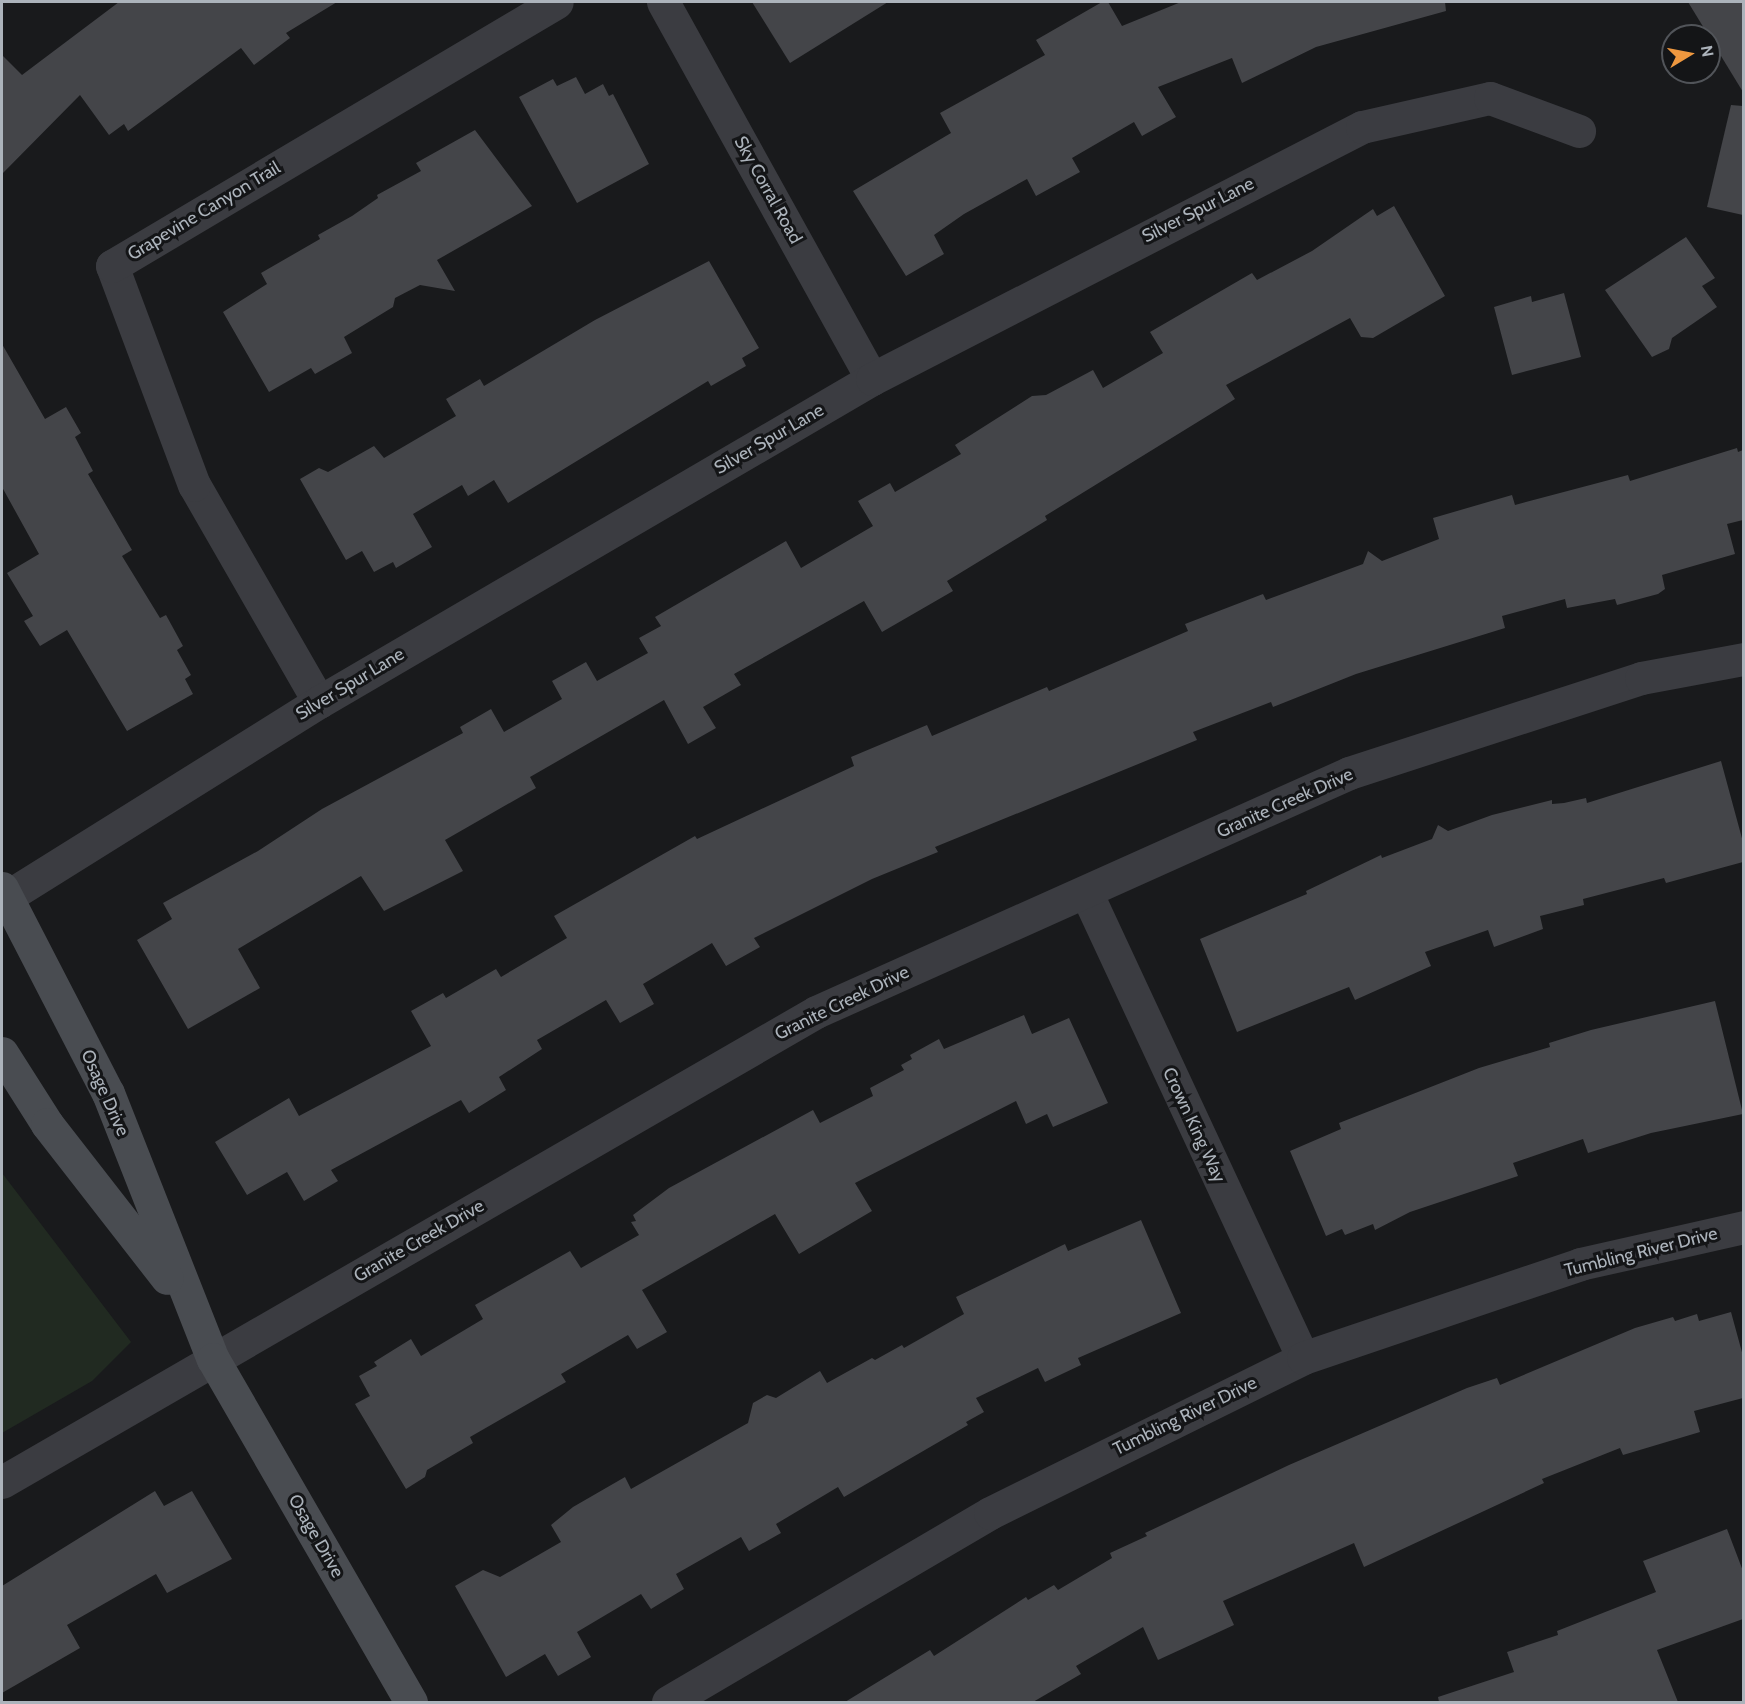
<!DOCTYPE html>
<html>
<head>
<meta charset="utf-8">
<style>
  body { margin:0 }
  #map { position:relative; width:1745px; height:1704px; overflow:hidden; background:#191a1c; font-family:Cabin,sans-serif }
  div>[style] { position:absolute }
  .green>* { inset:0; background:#212a21 }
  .building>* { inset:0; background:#444549 }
  .street>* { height:33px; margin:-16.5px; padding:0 16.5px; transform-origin:16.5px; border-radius:16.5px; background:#3b3c41 }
  .secondary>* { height:33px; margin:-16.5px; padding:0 16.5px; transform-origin:16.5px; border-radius:16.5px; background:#494c51 }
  span { translate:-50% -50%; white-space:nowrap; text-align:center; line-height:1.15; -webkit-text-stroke:6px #141517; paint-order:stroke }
  .street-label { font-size:18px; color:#acb3bb }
  .frame { position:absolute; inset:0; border:3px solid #acb3bb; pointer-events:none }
  .north { position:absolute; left:1661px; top:24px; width:60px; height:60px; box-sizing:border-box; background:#141517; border:2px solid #515459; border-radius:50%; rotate:80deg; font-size:16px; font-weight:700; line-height:24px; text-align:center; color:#acb3bb }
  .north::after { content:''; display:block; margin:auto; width:21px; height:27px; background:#ef983f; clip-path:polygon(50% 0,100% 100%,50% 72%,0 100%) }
</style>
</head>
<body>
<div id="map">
  <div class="green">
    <i style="clip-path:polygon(2px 1173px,131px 1342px,92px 1381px,2px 1433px)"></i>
  </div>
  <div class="building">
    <i style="clip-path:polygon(119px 2px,337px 2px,286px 33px,290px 38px,254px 65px,241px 48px,128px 131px,124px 124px,109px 135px,80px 95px,2px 174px,2px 55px,22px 75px)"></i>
    <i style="clip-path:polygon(752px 2px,888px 2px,790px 63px)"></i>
    <i style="clip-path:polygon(1102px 2px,1108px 2px,1122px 26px,1181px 2px,1445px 2px,1446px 11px,1316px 47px,1242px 83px,1232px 58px,1158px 87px,1176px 117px,1142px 136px,1134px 122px,1072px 158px,1080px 172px,1036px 196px,1027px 179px,964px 214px,934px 235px,944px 254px,906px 276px,853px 191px,951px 133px,940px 113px,1045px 55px,1036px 40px)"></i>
    <i style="clip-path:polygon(1688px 2px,1743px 2px,1743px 92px)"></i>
    <i style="clip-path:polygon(576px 77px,585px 94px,603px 84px,609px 96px,613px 94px,649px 164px,577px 203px,519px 97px,553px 79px,557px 86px)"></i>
    <i style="clip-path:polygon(1731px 105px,1743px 106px,1743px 215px,1707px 207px)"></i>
    <i style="clip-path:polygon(475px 130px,532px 206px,437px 260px,455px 291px,420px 285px,395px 298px,393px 307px,344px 337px,352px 353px,315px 374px,311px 368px,269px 392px,223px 312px,267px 284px,261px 273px,320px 239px,318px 235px,352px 216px,378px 198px,377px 195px,421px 171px,416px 163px)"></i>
    <i style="clip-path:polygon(1394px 206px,1445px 296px,1373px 338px,1361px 337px,1350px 318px,1226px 385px,1235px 399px,1045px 516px,1047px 520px,947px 581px,953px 591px,882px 632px,864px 601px,734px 674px,741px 685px,703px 707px,716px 728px,688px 744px,664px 700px,530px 777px,536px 788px,445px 840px,463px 871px,384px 911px,361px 876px,238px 949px,260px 988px,188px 1029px,137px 940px,172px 919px,163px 903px,258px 851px,322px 809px,463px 733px,460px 727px,491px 709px,504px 732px,562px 699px,552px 681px,586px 662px,597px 681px,648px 653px,639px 638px,661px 626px,655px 617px,786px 541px,801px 568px,873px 526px,858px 501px,890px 483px,895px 492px,961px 454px,955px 445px,1032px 396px,1046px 395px,1093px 370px,1103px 388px,1163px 353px,1150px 332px,1252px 273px,1257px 280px,1312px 251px,1373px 209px,1377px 216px)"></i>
    <i style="clip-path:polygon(1686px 237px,1715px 278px,1702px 286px,1717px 307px,1672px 338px,1669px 349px,1652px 357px,1605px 290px)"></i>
    <i style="clip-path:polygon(709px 261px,759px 348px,742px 358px,746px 366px,711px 386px,708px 381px,508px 503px,494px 480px,468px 496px,462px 485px,413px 514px,432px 547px,396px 568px,393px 562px,374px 572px,362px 551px,346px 560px,300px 479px,319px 468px,328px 472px,374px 446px,384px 458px,456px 416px,446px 399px,480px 379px,484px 386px,595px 320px)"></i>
    <i style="clip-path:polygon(1564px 293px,1581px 357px,1512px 375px,1494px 307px,1531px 296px,1532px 302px)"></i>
    <i style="clip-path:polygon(2px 344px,45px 419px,66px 407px,81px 433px,75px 437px,93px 471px,88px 474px,132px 550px,122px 556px,160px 618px,166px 615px,183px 646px,177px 650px,191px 675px,185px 679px,193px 694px,127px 731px,67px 630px,40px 646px,24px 621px,33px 616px,7px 573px,39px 554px,2px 487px)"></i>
    <i style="clip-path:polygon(1737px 448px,1738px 452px,1743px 450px,1743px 520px,1727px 524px,1735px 554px,1662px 575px,1665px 589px,1658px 594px,1617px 605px,1615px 599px,1567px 608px,1565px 599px,1502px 616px,1505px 628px,1356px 674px,1273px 707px,1271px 702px,1193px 732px,1197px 740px,935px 847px,938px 852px,872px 879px,754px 938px,760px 947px,726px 966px,712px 943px,643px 984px,654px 1004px,620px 1023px,606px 1000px,537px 1040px,542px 1049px,499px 1077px,506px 1090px,469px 1113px,461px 1100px,331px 1170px,338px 1181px,304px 1201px,287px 1172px,247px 1195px,215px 1142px,289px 1098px,299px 1116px,431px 1046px,411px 1011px,443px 993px,446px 998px,496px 969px,501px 977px,567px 938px,554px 916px,695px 836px,697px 839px,854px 766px,851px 757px,927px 725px,932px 736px,1047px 687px,1049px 691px,1188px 631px,1185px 624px,1263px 594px,1266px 600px,1363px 564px,1368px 551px,1382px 561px,1439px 539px,1433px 518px,1512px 495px,1515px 505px,1628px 475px,1630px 481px)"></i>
    <i style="clip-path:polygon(1721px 761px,1743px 842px,1743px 862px,1666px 883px,1664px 878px,1583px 899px,1584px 905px,1540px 916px,1543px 929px,1494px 947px,1488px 930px,1425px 952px,1431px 966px,1355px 1000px,1349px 987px,1237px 1032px,1200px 939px,1307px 894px,1306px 891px,1381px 855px,1382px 858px,1432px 839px,1438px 825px,1448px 831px,1492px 815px,1552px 800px,1552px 804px,1564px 803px,1586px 798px,1587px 803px)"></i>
    <i style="clip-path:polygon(1715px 1001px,1743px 1114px,1651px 1133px,1588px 1153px,1583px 1139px,1513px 1163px,1518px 1176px,1410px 1212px,1375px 1230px,1373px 1224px,1345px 1235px,1342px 1229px,1326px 1236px,1290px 1151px,1341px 1129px,1339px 1123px,1479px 1068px,1550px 1047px,1549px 1043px,1591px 1030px)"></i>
    <i style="clip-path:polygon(1024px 1015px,1032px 1034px,1069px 1018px,1108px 1103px,1053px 1127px,1047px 1114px,1026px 1124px,1016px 1101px,855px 1183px,872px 1211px,799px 1254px,775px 1214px,642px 1290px,667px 1332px,637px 1349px,628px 1335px,561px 1374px,566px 1382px,470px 1437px,473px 1443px,427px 1470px,425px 1477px,406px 1489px,355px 1404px,370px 1396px,359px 1376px,377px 1366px,374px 1362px,411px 1339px,421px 1356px,483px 1319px,475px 1305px,570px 1251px,581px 1268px,639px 1235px,631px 1222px,636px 1221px,633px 1215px,669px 1188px,813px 1110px,820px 1123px,873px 1096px,870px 1088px,904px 1070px,901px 1065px,912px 1059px,910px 1055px,939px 1039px,944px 1049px)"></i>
    <i style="clip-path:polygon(1141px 1220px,1181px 1313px,1078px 1358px,1081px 1365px,1045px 1382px,1038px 1368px,976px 1398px,984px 1412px,966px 1422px,968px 1425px,844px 1497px,838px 1487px,776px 1524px,781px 1533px,749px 1551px,741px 1537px,676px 1574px,684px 1589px,651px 1609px,641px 1594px,577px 1632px,591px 1657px,558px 1676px,545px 1654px,506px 1677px,455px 1586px,483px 1570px,500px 1577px,561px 1542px,551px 1525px,573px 1507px,625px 1477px,631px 1489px,748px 1423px,753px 1403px,767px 1395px,776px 1398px,820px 1371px,827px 1383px,872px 1358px,875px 1360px,902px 1345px,904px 1348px,964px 1314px,956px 1297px,1065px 1244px,1068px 1251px)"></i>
    <i style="clip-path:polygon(1731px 1312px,1743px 1356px,1743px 1398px,1694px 1411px,1700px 1432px,1623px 1455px,1620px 1448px,1542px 1479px,1544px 1483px,1364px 1567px,1354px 1543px,1223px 1601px,1234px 1625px,1158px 1660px,1143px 1627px,1076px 1666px,1081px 1674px,1033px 1702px,845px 1702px,930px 1650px,934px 1656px,1026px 1597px,1028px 1600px,1054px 1585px,1058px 1590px,1112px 1558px,1110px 1553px,1147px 1536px,1145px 1533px,1289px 1465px,1467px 1388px,1497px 1378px,1500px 1385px,1635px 1328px,1673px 1317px,1675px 1321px,1697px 1314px,1699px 1321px)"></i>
    <i style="clip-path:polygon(155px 1491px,164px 1506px,192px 1491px,232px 1559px,167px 1593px,156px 1574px,67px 1625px,80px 1648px,2px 1693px,2px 1586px)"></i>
    <i style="clip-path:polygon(1727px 1529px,1743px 1571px,1743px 1619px,1657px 1650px,1678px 1702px,1439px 1702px,1438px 1697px,1514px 1672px,1507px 1652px,1558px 1635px,1557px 1631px,1656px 1592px,1643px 1561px)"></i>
  </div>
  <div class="street">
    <i style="left:663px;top:2px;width:431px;rotate:61deg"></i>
    <i style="left:319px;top:702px;width:250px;rotate:-119.9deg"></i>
    <i style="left:194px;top:485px;width:234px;rotate:-110.5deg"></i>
    <i style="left:112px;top:266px;width:517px;rotate:-30.68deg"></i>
    <i style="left:1086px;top:892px;width:514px;rotate:65.03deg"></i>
    <i style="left:2px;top:900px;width:374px;rotate:-32deg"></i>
    <i style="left:319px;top:702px;width:640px;rotate:-30.29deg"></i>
    <i style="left:872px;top:379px;width:551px;rotate:-27.22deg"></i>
    <i style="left:1362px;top:127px;width:131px;rotate:-12.8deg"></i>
    <i style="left:1490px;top:98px;width:95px;rotate:20.3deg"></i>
    <i style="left:2px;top:1482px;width:940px;rotate:-30deg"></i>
    <i style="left:816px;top:1012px;width:584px;rotate:-24.15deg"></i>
    <i style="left:1349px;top:773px;width:307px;rotate:-18deg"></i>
    <i style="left:1641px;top:678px;width:105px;rotate:-10.5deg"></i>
    <i style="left:668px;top:1702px;width:373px;rotate:-30.4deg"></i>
    <i style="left:990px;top:1513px;width:349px;rotate:-26.3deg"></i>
    <i style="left:1303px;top:1358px;width:293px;rotate:-18.7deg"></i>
    <i style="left:1580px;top:1264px;width:168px;rotate:-12.7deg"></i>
  </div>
  <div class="secondary">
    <i style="left:2px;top:888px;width:231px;rotate:62.7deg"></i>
    <i style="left:108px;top:1093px;width:286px;rotate:68.5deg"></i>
    <i style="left:213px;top:1359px;width:396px;rotate:60deg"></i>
    <i style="left:2px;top:1053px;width:84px;rotate:57.6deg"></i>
    <i style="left:47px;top:1124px;width:195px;rotate:52.1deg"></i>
  </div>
  <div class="street-label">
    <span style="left:768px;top:190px;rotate:61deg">Sky Corral Road</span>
    <span style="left:1198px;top:210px;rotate:-27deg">Silver Spur Lane</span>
    <span style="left:204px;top:211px;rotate:-31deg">Grapevine Canyon Trail</span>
    <span style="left:769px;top:439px;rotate:-30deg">Silver Spur Lane</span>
    <span style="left:350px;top:684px;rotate:-31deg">Silver Spur Lane</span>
    <span style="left:1285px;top:803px;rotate:-24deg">Granite Creek Drive</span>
    <span style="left:842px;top:1003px;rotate:-26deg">Granite Creek Drive</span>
    <span style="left:105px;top:1093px;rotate:66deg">Osage Drive</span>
    <span style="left:1194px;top:1125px;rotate:65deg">Crown King Way</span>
    <span style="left:419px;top:1241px;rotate:-30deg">Granite Creek Drive</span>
    <span style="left:1641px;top:1252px;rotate:-14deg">Tumbling River Drive</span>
    <span style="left:1185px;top:1416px;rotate:-26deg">Tumbling River Drive</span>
    <span style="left:316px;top:1536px;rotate:60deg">Osage Drive</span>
  </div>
  <div class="frame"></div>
  <div class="north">N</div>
</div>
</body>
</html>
